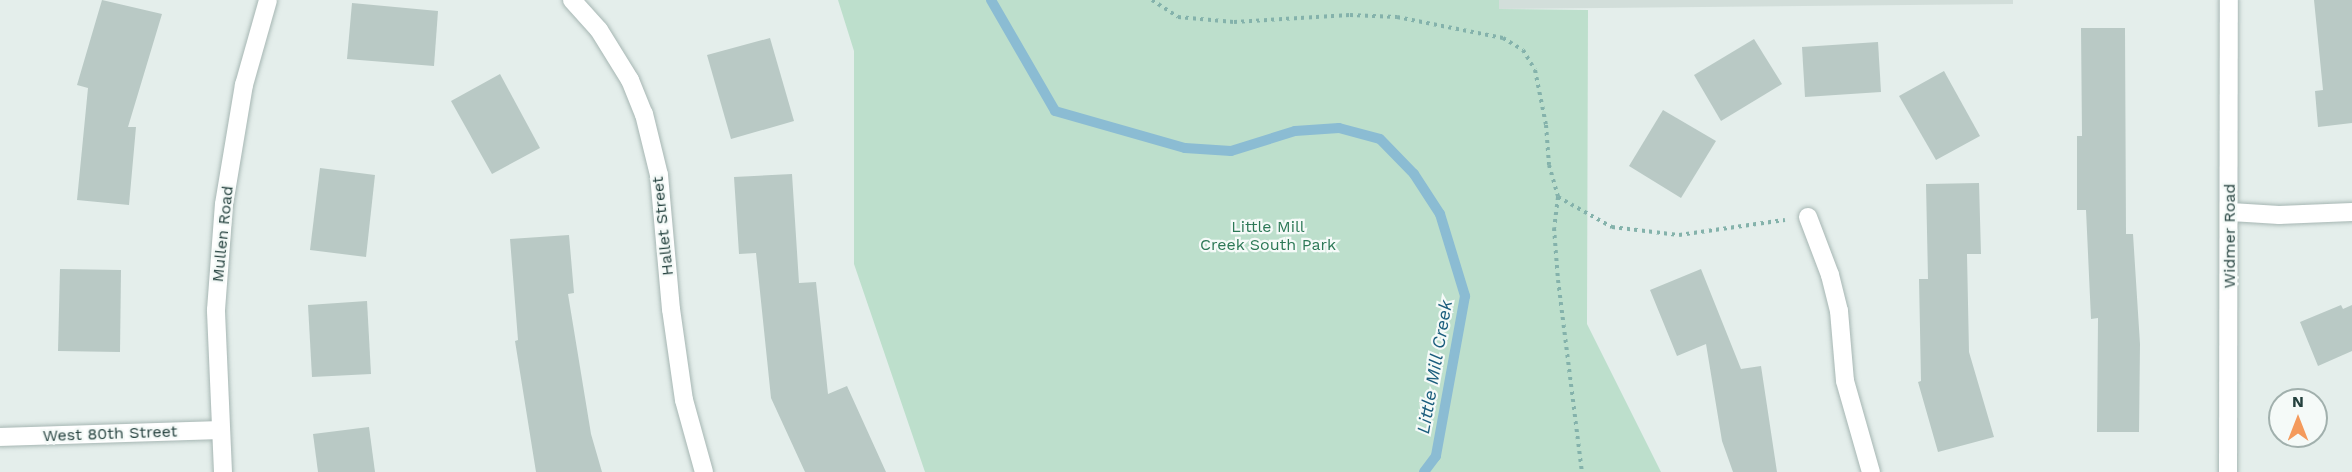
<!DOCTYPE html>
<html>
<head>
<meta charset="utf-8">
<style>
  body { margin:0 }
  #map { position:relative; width:2352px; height:472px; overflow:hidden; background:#e4eeeb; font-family:"Work Sans",sans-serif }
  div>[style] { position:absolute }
  .built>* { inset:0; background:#d2deda }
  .green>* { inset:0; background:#bddfcc }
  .stream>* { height:10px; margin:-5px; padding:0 5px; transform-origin:5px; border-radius:5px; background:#8bbcd3 }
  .building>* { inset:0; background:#b9c9c5 }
  .path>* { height:4px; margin-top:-2px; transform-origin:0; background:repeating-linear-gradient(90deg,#84b2ab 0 3px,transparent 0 7.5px) }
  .roads { filter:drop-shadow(0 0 2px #a6b6b3) drop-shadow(0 0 2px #a6b6b3) }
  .minor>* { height:18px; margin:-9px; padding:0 9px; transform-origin:9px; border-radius:9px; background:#fff }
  span { translate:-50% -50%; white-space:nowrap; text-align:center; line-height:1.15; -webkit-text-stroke:4.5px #f5faf8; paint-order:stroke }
  .street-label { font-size:16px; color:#23403d }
  .park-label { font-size:16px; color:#2c7856 }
  .water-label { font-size:18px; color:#1b5d7d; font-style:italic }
  .north { position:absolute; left:2268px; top:388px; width:60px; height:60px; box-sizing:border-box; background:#f5faf8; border:2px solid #a1b0ad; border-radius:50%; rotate:0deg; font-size:16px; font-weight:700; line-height:24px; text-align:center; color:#23403d }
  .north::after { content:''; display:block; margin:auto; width:21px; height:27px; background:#f49a5c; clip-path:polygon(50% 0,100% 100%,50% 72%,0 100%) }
</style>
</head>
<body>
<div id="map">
  <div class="built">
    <i style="clip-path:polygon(1499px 0,2013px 0,2013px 4px,1499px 9px)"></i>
  </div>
  <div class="green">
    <i style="clip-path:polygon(838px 0,1499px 0,1499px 9px,1588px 10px,1587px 324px,1661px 472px,925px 472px,854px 264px,854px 51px)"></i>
  </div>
  <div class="stream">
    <i style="left:991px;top:0;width:128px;rotate:60deg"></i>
    <i style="left:1055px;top:111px;width:135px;rotate:15.9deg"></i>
    <i style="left:1185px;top:148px;width:46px;rotate:3.7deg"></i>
    <i style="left:1231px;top:151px;width:67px;rotate:-17.4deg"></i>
    <i style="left:1295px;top:131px;width:44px;rotate:-3.9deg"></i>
    <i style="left:1339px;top:128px;width:42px;rotate:15deg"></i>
    <i style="left:1380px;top:139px;width:49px;rotate:45.8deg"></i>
    <i style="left:1414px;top:174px;width:48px;rotate:57deg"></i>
    <i style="left:1440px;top:214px;width:86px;rotate:73deg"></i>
    <i style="left:1465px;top:296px;width:163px;rotate:100.3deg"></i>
    <i style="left:1436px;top:456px;width:20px;rotate:127deg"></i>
  </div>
  <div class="building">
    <i style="clip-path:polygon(102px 0,162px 14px,128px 127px,136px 127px,129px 205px,77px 200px,88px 88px,77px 85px)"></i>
    <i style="clip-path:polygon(2314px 0,2352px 0,2352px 123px,2318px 127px,2315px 91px,2323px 90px)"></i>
    <i style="clip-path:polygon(352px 3px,438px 11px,434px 66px,347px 59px)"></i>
    <i style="clip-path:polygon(2081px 28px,2125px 28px,2126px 234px,2133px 234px,2140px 344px,2139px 432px,2097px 432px,2098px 318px,2091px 319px,2086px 210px,2077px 210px,2077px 136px,2082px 136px)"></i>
    <i style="clip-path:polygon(770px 38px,794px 121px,731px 139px,707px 55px)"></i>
    <i style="clip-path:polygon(1754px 39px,1782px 84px,1721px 121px,1694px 75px)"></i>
    <i style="clip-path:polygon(1878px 42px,1881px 92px,1805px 97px,1802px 47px)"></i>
    <i style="clip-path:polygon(1944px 71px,1980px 136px,1936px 160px,1899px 96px)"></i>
    <i style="clip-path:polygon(500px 74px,540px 148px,492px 174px,451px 101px)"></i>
    <i style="clip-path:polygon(1663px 110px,1716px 141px,1681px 198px,1629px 166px)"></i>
    <i style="clip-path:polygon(320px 168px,375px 175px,366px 257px,310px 250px)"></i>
    <i style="clip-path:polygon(792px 174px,799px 283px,816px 282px,828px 394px,847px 386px,886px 472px,805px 472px,771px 398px,756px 253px,739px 254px,734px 177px)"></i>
    <i style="clip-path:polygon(1979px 183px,1981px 254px,1967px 254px,1969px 352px,1994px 437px,1938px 452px,1918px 382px,1921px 381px,1919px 279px,1928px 279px,1926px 184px)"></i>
    <i style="clip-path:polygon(569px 235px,574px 293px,568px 294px,591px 434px,602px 472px,536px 472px,515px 341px,518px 340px,510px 239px)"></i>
    <i style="clip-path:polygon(60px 269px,121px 270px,120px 352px,58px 351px)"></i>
    <i style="clip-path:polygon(1701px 269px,1741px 369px,1761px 366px,1777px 472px,1733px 472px,1722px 441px,1706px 344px,1677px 356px,1650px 290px)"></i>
    <i style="clip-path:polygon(367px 301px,371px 374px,312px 377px,308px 305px)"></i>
    <i style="clip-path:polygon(2341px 305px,2343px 309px,2352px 305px,2352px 351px,2318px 366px,2300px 322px)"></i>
    <i style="clip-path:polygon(369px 427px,375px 472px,318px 472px,313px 434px)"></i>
  </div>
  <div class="path">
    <i style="left:1152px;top:0;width:31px;rotate:33deg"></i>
    <i style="left:1178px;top:17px;width:56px;rotate:5.1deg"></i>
    <i style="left:1234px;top:22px;width:116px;rotate:-3.5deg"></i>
    <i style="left:1350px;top:15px;width:47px;rotate:2.4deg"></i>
    <i style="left:1397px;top:17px;width:108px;rotate:11.2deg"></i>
    <i style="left:1503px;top:38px;width:23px;rotate:31deg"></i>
    <i style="left:1523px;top:50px;width:23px;rotate:59deg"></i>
    <i style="left:1535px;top:70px;width:56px;rotate:78.7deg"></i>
    <i style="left:1546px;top:125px;width:40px;rotate:85.7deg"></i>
    <i style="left:1549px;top:165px;width:33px;rotate:74deg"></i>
    <i style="left:1558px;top:197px;width:31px;rotate:97deg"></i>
    <i style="left:1554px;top:228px;width:52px;rotate:85.6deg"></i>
    <i style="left:1558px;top:280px;width:193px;rotate:82.9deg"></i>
    <i style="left:1558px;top:197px;width:62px;rotate:29.1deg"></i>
    <i style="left:1612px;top:227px;width:67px;rotate:6.8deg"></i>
    <i style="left:1679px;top:235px;width:107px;rotate:-8.1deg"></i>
  </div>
  <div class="roads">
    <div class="minor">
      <i style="left:572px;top:0;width:40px;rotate:48deg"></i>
      <i style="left:599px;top:30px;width:59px;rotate:58.2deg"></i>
      <i style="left:630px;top:80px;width:37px;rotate:68deg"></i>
      <i style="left:644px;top:114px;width:63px;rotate:76.2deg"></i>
      <i style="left:659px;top:175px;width:135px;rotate:84.9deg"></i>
      <i style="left:671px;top:309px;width:92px;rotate:81.9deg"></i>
      <i style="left:684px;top:400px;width:75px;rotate:74.5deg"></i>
      <i style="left:2231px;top:212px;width:48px;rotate:3.6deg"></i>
      <i style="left:2279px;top:215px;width:73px;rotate:-2.4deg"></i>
      <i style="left:1808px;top:217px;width:62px;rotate:69.2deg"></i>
      <i style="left:1830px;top:275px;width:37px;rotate:76deg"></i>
      <i style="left:1839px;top:311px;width:70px;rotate:85.1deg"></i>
      <i style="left:1845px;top:381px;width:95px;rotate:74.1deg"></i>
      <i style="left:0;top:437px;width:220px;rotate:-1.8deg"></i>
      <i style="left:223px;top:472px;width:162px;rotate:-92.5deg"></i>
      <i style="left:216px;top:310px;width:106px;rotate:-85.7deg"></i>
      <i style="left:224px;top:204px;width:121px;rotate:-80.5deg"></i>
      <i style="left:244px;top:85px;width:88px;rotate:-74.2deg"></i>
      <i style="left:2228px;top:472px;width:472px;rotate:-89.9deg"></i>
    </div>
  </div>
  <div class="street-label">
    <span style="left:663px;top:226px;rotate:-96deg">Hallet Street</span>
    <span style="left:223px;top:234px;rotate:-84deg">Mullen Road</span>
    <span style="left:2230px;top:236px;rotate:-90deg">Widmer Road</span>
    <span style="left:110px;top:434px;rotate:-2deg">West 80th Street</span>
  </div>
  <div class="park-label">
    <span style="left:1268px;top:236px">Little Mill<br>Creek South Park</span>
  </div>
  <div class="water-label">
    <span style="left:1435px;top:367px;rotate:-80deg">Little Mill Creek</span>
  </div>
  <div class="north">N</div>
</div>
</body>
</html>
